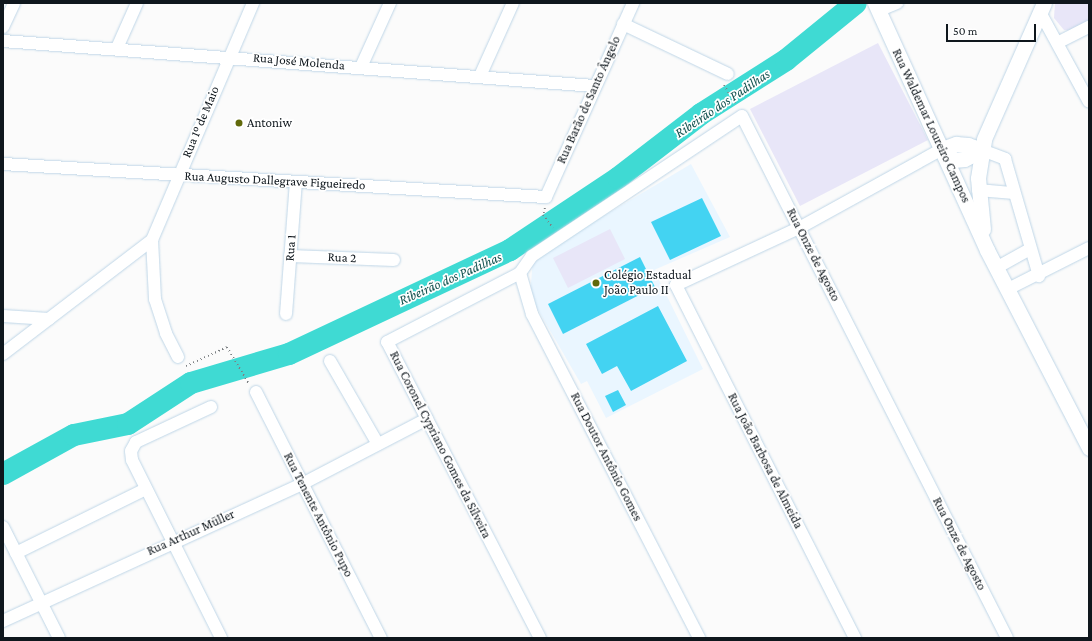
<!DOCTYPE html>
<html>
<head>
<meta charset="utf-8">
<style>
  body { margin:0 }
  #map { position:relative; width:1092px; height:641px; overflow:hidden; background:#fbfbfb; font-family:"Crimson Pro",serif }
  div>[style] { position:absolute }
  .built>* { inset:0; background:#eaf6ff }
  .green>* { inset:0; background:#e8e6f8 }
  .river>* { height:22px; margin:-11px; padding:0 11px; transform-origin:11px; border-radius:11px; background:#3fdad3 }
  .building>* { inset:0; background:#43d3f2 }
  .path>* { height:2px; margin-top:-1px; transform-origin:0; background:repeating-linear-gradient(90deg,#7d8184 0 1px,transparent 0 4px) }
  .roads { filter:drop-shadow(0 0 1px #bfd6e7) drop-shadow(0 0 1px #bfd6e7) }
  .minor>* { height:12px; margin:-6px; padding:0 6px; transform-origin:6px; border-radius:6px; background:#fff }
  .major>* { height:15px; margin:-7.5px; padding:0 7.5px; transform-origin:7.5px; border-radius:7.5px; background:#fff }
  .dots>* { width:11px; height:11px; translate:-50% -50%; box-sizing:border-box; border:2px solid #fff; border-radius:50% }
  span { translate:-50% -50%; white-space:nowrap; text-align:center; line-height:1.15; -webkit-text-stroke:3.5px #fff; paint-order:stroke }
  .street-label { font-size:13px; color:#0f171d }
  .poi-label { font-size:13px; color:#0f171d }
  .left { translate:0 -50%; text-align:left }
  .water-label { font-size:14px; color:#0f504d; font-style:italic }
  .frame { position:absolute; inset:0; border:4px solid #0f171d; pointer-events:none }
  .scale { position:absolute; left:946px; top:24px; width:90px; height:18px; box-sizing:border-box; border:2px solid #0f171d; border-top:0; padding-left:5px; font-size:12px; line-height:14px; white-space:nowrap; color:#0f171d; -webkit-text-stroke:3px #fff; paint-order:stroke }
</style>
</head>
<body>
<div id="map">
  <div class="built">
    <i style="clip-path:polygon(691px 164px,730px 237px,654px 270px,703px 369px,606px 418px,587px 381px,581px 384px,530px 296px,533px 258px)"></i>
  </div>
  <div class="green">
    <i style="clip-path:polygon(1055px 3px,1089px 3px,1089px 23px,1074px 31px,1064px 30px,1054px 18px)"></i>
    <i style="clip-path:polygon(878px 43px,928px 140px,800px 206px,750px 109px)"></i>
    <i style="clip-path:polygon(610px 229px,625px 259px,568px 288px,553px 258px)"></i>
  </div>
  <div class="river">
    <i style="left:3px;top:474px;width:81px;rotate:-28.8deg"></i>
    <i style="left:74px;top:435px;width:55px;rotate:-11.5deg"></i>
    <i style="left:128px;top:424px;width:75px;rotate:-33.1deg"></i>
    <i style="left:191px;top:383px;width:102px;rotate:-16.5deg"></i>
    <i style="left:289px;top:354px;width:244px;rotate:-25.2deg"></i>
    <i style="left:510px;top:250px;width:130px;rotate:-33.7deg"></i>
    <i style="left:618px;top:178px;width:105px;rotate:-37.6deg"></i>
    <i style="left:701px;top:114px;width:101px;rotate:-32.4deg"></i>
    <i style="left:786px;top:60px;width:90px;rotate:-39.2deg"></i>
  </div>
  <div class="building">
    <i style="clip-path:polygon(702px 198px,721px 236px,670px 260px,651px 222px)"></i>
    <i style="clip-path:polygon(640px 257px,655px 287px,563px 334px,548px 304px)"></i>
    <i style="clip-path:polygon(658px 306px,687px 361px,631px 391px,617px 366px,602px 374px,586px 344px)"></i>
    <i style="clip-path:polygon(618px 390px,626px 405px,613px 412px,605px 396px)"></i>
  </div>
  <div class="path">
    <i style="left:724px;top:85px;width:23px;rotate:59deg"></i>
    <i style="left:545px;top:208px;width:7px;rotate:106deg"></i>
    <i style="left:543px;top:215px;width:16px;rotate:52deg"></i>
    <i style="left:186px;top:366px;width:45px;rotate:-24.9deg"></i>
    <i style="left:227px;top:347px;width:43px;rotate:59.3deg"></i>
  </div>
  <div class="roads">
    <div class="minor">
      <i style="left:878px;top:11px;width:21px;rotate:-23deg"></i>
      <i style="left:1040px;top:12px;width:102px;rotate:61.4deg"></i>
      <i style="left:623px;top:24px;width:116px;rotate:25.5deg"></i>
      <i style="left:3px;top:27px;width:26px;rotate:-65deg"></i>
      <i style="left:3px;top:41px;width:594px;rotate:4.35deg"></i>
      <i style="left:1059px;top:42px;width:34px;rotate:-27deg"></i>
      <i style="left:117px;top:48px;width:49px;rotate:-66deg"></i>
      <i style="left:361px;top:67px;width:70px;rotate:-65.6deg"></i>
      <i style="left:480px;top:76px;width:80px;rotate:-65.7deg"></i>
      <i style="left:982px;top:150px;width:25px;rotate:21deg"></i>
      <i style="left:1005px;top:159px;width:122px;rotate:73.8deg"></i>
      <i style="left:3px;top:164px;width:544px;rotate:3.48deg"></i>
      <i style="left:546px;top:197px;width:213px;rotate:-65.8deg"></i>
      <i style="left:978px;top:190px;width:36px;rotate:5deg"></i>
      <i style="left:290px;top:256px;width:104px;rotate:2.2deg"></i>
      <i style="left:996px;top:268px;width:39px;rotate:-29deg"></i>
      <i style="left:520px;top:273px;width:43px;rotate:73.7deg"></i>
      <i style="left:532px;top:314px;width:365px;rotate:62.7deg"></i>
      <i style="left:1008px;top:289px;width:91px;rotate:-26.8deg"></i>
      <i style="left:286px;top:314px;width:132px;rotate:-85.7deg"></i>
      <i style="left:3px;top:316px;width:46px;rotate:3.7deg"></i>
      <i style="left:3px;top:354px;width:188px;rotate:-37.4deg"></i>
      <i style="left:178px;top:357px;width:27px;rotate:-117deg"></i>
      <i style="left:166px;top:333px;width:36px;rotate:-108deg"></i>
      <i style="left:155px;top:299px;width:59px;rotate:-92.9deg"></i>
      <i style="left:152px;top:240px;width:258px;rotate:-66.9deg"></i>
      <i style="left:330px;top:361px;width:96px;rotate:60deg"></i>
      <i style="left:256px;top:392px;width:276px;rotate:63.1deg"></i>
      <i style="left:211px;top:407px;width:83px;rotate:155deg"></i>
      <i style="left:136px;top:442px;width:10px;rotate:119deg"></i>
      <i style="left:131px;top:451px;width:9px;rotate:84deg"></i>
      <i style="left:132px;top:460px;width:199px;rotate:63.4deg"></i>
      <i style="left:3px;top:527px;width:124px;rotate:63.2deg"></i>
      <i style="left:16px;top:553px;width:145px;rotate:-26.2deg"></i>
      <i style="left:3px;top:621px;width:329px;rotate:-24.6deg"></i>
      <i style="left:302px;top:484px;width:141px;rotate:-27.5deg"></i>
      <i style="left:540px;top:638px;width:333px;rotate:-117.3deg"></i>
      <i style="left:387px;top:342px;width:150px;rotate:-27.4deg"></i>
      <i style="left:520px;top:273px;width:21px;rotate:-55deg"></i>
      <i style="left:532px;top:256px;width:252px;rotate:-33.7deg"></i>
      <i style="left:742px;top:116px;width:585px;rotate:63.08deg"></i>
      <i style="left:855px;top:638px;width:396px;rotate:-116.9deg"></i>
      <i style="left:676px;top:285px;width:136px;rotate:-24.9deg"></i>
      <i style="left:799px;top:228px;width:163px;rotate:-28.9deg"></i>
    </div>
    <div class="major">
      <i style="left:875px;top:3px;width:271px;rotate:65.6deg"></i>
      <i style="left:987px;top:250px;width:223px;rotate:62.7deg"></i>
      <i style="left:956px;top:144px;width:12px;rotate:5deg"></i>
      <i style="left:968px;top:145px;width:15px;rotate:20deg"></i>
      <i style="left:982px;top:150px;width:20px;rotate:153deg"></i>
      <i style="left:964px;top:159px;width:10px;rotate:174deg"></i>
      <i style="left:954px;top:160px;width:16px;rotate:-137deg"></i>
      <i style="left:942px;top:149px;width:15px;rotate:-20deg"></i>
      <i style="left:983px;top:229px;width:51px;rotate:-95.6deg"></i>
      <i style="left:978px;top:178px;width:39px;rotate:-81deg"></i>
      <i style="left:984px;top:139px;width:149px;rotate:-66.2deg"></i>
    </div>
  </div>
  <div class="dots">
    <i style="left:239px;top:123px;background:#61690b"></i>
    <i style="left:596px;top:283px;background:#61690b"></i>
  </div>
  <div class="street-label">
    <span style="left:299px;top:62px;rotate:5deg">Rua José Molenda</span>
    <span style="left:589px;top:100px;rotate:-66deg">Rua Barão de Santo Ângelo</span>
    <span style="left:201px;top:122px;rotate:-67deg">Rua 1º de Maio</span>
    <span style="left:931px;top:126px;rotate:65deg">Rua Waldemar Loureiro Campos</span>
    <span style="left:275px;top:181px;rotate:3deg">Rua Augusto Dallegrave Figueiredo</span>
    <span style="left:291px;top:248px;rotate:-86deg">Rua 1</span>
    <span style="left:813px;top:255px;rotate:63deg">Rua Onze de Agosto</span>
    <span style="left:342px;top:258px;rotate:3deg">Rua 2</span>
    <span style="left:440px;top:445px;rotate:63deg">Rua Coronel Cypriano Gomes da Silveira</span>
    <span style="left:606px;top:457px;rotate:63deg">Rua Doutor Antônio Gomes</span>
    <span style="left:765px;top:461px;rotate:63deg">Rua João Barbosa de Almeida</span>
    <span style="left:318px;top:515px;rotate:63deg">Rua Tenente Antônio Pupo</span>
    <span style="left:191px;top:533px;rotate:-24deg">Rua Arthur Müller</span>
    <span style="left:959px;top:544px;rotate:63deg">Rua Onze de Agosto</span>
  </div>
  <div class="poi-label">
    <span class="left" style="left:247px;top:123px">Antoniw</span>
    <span class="left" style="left:604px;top:283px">Colégio Estadual<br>João Paulo II</span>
  </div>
  <div class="water-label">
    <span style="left:722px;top:103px;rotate:-34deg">Ribeirão dos Padilhas</span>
    <span style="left:450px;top:278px;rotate:-24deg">Ribeirão dos Padilhas</span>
  </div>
  <div class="frame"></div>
  <div class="scale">50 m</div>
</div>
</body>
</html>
